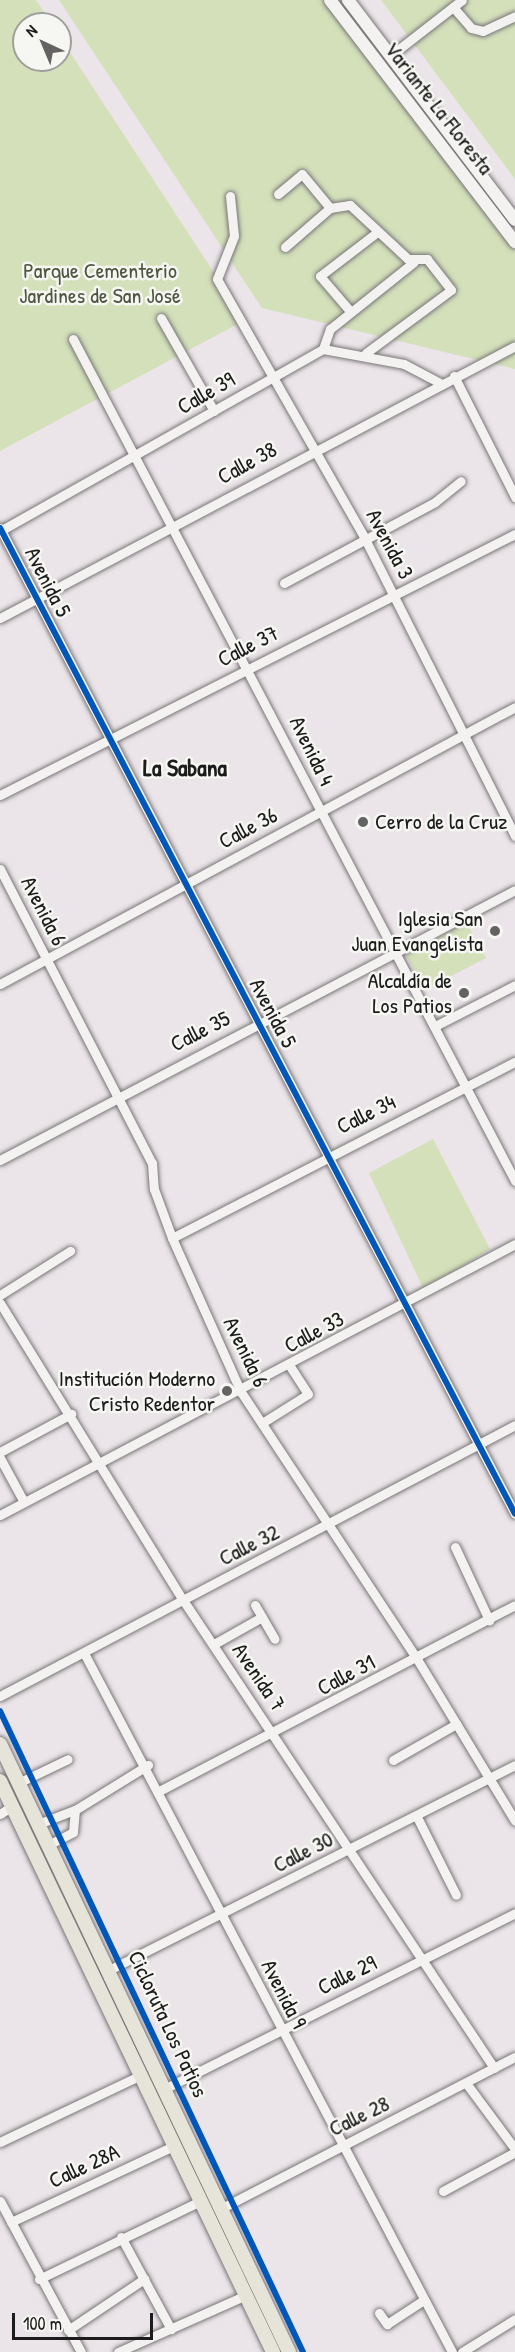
<!DOCTYPE html>
<html>
<head>
<meta charset="utf-8">
<style>
  body { margin:0 }
  #map { position:relative; width:515px; height:2352px; overflow:hidden; background:#ebe4e8; font-family:"Patrick Hand",sans-serif }
  div>[style] { position:absolute }
  .green>* { inset:0; background:#d3e0ba }
  .roads { filter:drop-shadow(0 0 2px #797678) drop-shadow(0 0 2px #797678) }
  .minor>* { height:9px; margin:-4.5px; padding:0 4.5px; transform-origin:4.5px; border-radius:4.5px; background:#f4f2f1 }
  .secondary>* { height:12px; margin:-6px; padding:0 6px; transform-origin:6px; border-radius:6px; background:#f4f2f1 }
  .primary>* { height:14px; margin:-7px; padding:0 7px; transform-origin:7px; border-radius:7px; background:#e6e3d8 }
  .cycleway>* { height:6px; margin:-3px; padding:0 3px; transform-origin:3px; border-radius:3px; background:#0057b8 }
  .dots>* { width:16px; height:16px; translate:-50% -50%; box-sizing:border-box; border:3px solid #f6f6f2; border-radius:50% }
  span { translate:-50% -50%; white-space:nowrap; text-align:center; line-height:1.15; -webkit-text-stroke:5px #f6f6f2; paint-order:stroke }
  .street-label { font-size:22px; color:#1c1c1c }
  .park-label { font-size:22px; color:#4d5640 }
  .poi-label { font-size:22px; color:#1c1c1c }
  .left { translate:0 -50%; text-align:left }
  .right { translate:-100% -50%; text-align:right }
  .neighbourhood-label { font-size:24px; color:#1c1c1c; font-weight:700 }
  .north { position:absolute; left:12px; top:12px; width:60px; height:60px; box-sizing:border-box; background:#f6f6f2; border:2px solid #9f9f9c; border-radius:50%; rotate:316deg; font-size:16px; font-weight:700; line-height:24px; text-align:center; color:#1c1c1c }
  .north::after { content:''; display:block; margin:auto; width:21px; height:27px; background:#646263; clip-path:polygon(50% 0,100% 100%,50% 72%,0 100%) }
  .scale { position:absolute; left:12px; top:2313px; width:141px; height:27px; box-sizing:border-box; border:3px solid #1c1c1c; border-top:0; padding-left:8px; font-size:18px; line-height:21px; white-space:nowrap; color:#1c1c1c; -webkit-text-stroke:4px #f6f6f2; paint-order:stroke }
</style>
</head>
<body>
<div id="map">
  <div class="green">
    <i style="clip-path:polygon(0 0,36px 0,52px 24px,24px 24px,24px 60px,60px 60px,60px 37px,245px 320px,0 451px)"></i>
    <i style="clip-path:polygon(59px 0,326px 0,515px 246px,515px 369px,262px 308px)"></i>
    <i style="clip-path:polygon(381px 0,515px 0,515px 179px)"></i>
    <i style="clip-path:polygon(466px 922px,486px 958px,424px 990px,406px 955px)"></i>
    <i style="clip-path:polygon(433px 1139px,490px 1249px,424px 1290px,369px 1173px)"></i>
  </div>
  <div class="roads">
    <div class="minor">
      <i style="left:453px;top:7px;width:28px;rotate:49deg"></i>
      <i style="left:471px;top:28px;width:12px;rotate:14deg"></i>
      <i style="left:483px;top:31px;width:35px;rotate:-25deg"></i>
      <i style="left:390px;top:56px;width:91px;rotate:-37.9deg"></i>
      <i style="left:278px;top:194px;width:31px;rotate:-40deg"></i>
      <i style="left:302px;top:174px;width:44px;rotate:50.5deg"></i>
      <i style="left:330px;top:208px;width:20px;rotate:-9deg"></i>
      <i style="left:350px;top:205px;width:79px;rotate:43deg"></i>
      <i style="left:408px;top:259px;width:19px"></i>
      <i style="left:427px;top:259px;width:39px;rotate:52deg"></i>
      <i style="left:451px;top:290px;width:106px;rotate:143.5deg"></i>
      <i style="left:230px;top:196px;width:40px;rotate:84.3deg"></i>
      <i style="left:234px;top:236px;width:46px;rotate:111.6deg"></i>
      <i style="left:217px;top:279px;width:297px;rotate:60.3deg"></i>
      <i style="left:364px;top:537px;width:335px;rotate:63.2deg"></i>
      <i style="left:285px;top:247px;width:60px;rotate:-40.9deg"></i>
      <i style="left:350px;top:311px;width:46px;rotate:-130.6deg"></i>
      <i style="left:320px;top:276px;width:71px;rotate:-37.5deg"></i>
      <i style="left:161px;top:318px;width:107px;rotate:60.3deg"></i>
      <i style="left:73px;top:339px;width:951px;rotate:62.3deg"></i>
      <i style="left:323px;top:349px;width:21px;rotate:-71deg"></i>
      <i style="left:330px;top:329px;width:107px;rotate:-38.6deg"></i>
      <i style="left:454px;top:376px;width:136px;rotate:63.2deg"></i>
      <i style="left:0;top:528px;width:1112px;rotate:62.42deg"></i>
      <i style="left:0;top:531px;width:371px;rotate:-29.4deg"></i>
      <i style="left:323px;top:349px;width:82px;rotate:10.5deg"></i>
      <i style="left:404px;top:364px;width:41px;rotate:27.8deg"></i>
      <i style="left:284px;top:583px;width:171px;rotate:-28.2deg"></i>
      <i style="left:435px;top:502px;width:33px;rotate:-39deg"></i>
      <i style="left:0;top:618px;width:582px;rotate:-27.84deg"></i>
      <i style="left:0;top:795px;width:577px;rotate:-26.88deg"></i>
      <i style="left:0;top:869px;width:331px;rotate:62.7deg"></i>
      <i style="left:152px;top:1163px;width:26px;rotate:86deg"></i>
      <i style="left:154px;top:1189px;width:52px;rotate:69.8deg"></i>
      <i style="left:172px;top:1238px;width:169px;rotate:65.9deg"></i>
      <i style="left:241px;top:1392px;width:320px;rotate:56.6deg"></i>
      <i style="left:417px;top:1659px;width:189px;rotate:58.8deg"></i>
      <i style="left:0;top:984px;width:585px;rotate:-28.27deg"></i>
      <i style="left:435px;top:1026px;width:90px;rotate:-27.1deg"></i>
      <i style="left:0;top:1160px;width:581px;rotate:-27.67deg"></i>
      <i style="left:172px;top:1238px;width:386px;rotate:-27.2deg"></i>
      <i style="left:0;top:1295px;width:83px;rotate:-32.2deg"></i>
      <i style="left:0;top:1303px;width:349px;rotate:58.4deg"></i>
      <i style="left:183px;top:1600px;width:562px;rotate:56.39deg"></i>
      <i style="left:262px;top:1423px;width:54px;rotate:-32.2deg"></i>
      <i style="left:308px;top:1394px;width:33px;rotate:-123deg"></i>
      <i style="left:0;top:1452px;width:81px;rotate:-28.2deg"></i>
      <i style="left:0;top:1458px;width:50px;rotate:61.4deg"></i>
      <i style="left:0;top:1515px;width:582px;rotate:-27.75deg"></i>
      <i style="left:455px;top:1547px;width:81px;rotate:65deg"></i>
      <i style="left:255px;top:1605px;width:39px;rotate:60deg"></i>
      <i style="left:214px;top:1644px;width:55px;rotate:-29.4deg"></i>
      <i style="left:84px;top:1653px;width:790px;rotate:62.23deg"></i>
      <i style="left:0;top:1696px;width:582px;rotate:-27.75deg"></i>
      <i style="left:393px;top:1760px;width:73px;rotate:-29.7deg"></i>
      <i style="left:18px;top:1783px;width:55px;rotate:-25.6deg"></i>
      <i style="left:161px;top:1790px;width:399px;rotate:-27.6deg"></i>
      <i style="left:0;top:1814px;width:14px;rotate:-34deg"></i>
      <i style="left:417px;top:1817px;width:87px;rotate:63.4deg"></i>
      <i style="left:38px;top:1824px;width:40px;rotate:-21deg"></i>
      <i style="left:75px;top:1810px;width:86px;rotate:-31.7deg"></i>
      <i style="left:48px;top:1845px;width:28px;rotate:-27deg"></i>
      <i style="left:73px;top:1832px;width:22px;rotate:-85deg"></i>
      <i style="left:107px;top:1971px;width:457px;rotate:-26.8deg"></i>
      <i style="left:466px;top:2083px;width:82px;rotate:53.4deg"></i>
      <i style="left:164px;top:2089px;width:393px;rotate:-26.6deg"></i>
      <i style="left:0;top:2142px;width:154px;rotate:-25.4deg"></i>
      <i style="left:443px;top:2191px;width:82px;rotate:-28.4deg"></i>
      <i style="left:0;top:2201px;width:171px;rotate:61.8deg"></i>
      <i style="left:220px;top:2209px;width:332px;rotate:-27.3deg"></i>
      <i style="left:11px;top:2222px;width:179px;rotate:-25.1deg"></i>
      <i style="left:121px;top:2237px;width:105px;rotate:61.5deg"></i>
      <i style="left:39px;top:2279px;width:179px;rotate:-25.8deg"></i>
      <i style="left:379px;top:2313px;width:14px;rotate:54deg"></i>
      <i style="left:387px;top:2324px;width:42px;rotate:-33.3deg"></i>
      <i style="left:68px;top:2330px;width:92px;rotate:-33.9deg"></i>
      <i style="left:118px;top:2352px;width:140px;rotate:-24deg"></i>
      <i style="left:462px;top:2352px;width:62px;rotate:-31.9deg"></i>
    </div>
    <div class="secondary">
      <i style="left:330px;top:0;width:305px;rotate:52.6deg"></i>
      <i style="left:348px;top:0;width:276px;rotate:52.8deg"></i>
    </div>
    <div class="primary">
      <i style="left:0;top:1744px;width:673px;rotate:64.58deg"></i>
      <i style="left:0;top:1781px;width:633px;rotate:64.45deg"></i>
    </div>
  </div>
  <div class="cycleway">
    <i style="left:0;top:528px;width:1112px;rotate:62.42deg"></i>
    <i style="left:0;top:1711px;width:709px;rotate:64.7deg"></i>
  </div>
  <div class="dots">
    <i style="left:363px;top:822px;background:#646263"></i>
    <i style="left:495px;top:931px;background:#646263"></i>
    <i style="left:464px;top:993px;background:#646263"></i>
    <i style="left:227px;top:1391px;background:#646263"></i>
  </div>
  <div class="street-label">
    <span style="left:439px;top:108px;rotate:52deg">Variante La Floresta</span>
    <span style="left:206px;top:393px;rotate:-30deg">Calle 39</span>
    <span style="left:247px;top:463px;rotate:-29deg">Calle 38</span>
    <span style="left:390px;top:544px;rotate:62deg">Avenida 3</span>
    <span style="left:48px;top:582px;rotate:63deg">Avenida 5</span>
    <span style="left:248px;top:646px;rotate:-27deg">Calle 37</span>
    <span style="left:312px;top:751px;rotate:64deg">Avenida 4</span>
    <span style="left:248px;top:828px;rotate:-28deg">Calle 36</span>
    <span style="left:44px;top:911px;rotate:63deg">Avenida 6</span>
    <span style="left:273px;top:1013px;rotate:62deg">Avenida 5</span>
    <span style="left:200px;top:1031px;rotate:-27deg">Calle 35</span>
    <span style="left:366px;top:1114px;rotate:-26deg">Calle 34</span>
    <span style="left:314px;top:1332px;rotate:-28deg">Calle 33</span>
    <span style="left:246px;top:1352px;rotate:64deg">Avenida 6</span>
    <span style="left:249px;top:1545px;rotate:-27deg">Calle 32</span>
    <span style="left:346px;top:1675px;rotate:-28deg">Calle 31</span>
    <span style="left:259px;top:1677px;rotate:56deg">Avenida 7</span>
    <span style="left:303px;top:1852px;rotate:-27deg">Calle 30</span>
    <span style="left:347px;top:1975px;rotate:-26deg">Calle 29</span>
    <span style="left:284px;top:1994px;rotate:63deg">Avenida 9</span>
    <span style="left:168px;top:2024px;rotate:65deg">Cicloruta Los Patios</span>
    <span style="left:359px;top:2116px;rotate:-26deg">Calle 28</span>
    <span style="left:84px;top:2166px;rotate:-25deg">Calle 28A</span>
  </div>
  <div class="park-label">
    <span style="left:100px;top:283px">Parque Cementerio<br>Jardines de San José</span>
  </div>
  <div class="poi-label">
    <span class="left" style="left:375px;top:822px">Cerro de la Cruz</span>
    <span class="right" style="left:483px;top:931px">Iglesia San<br>Juan Evangelista</span>
    <span class="right" style="left:452px;top:993px">Alcaldía de<br>Los Patios</span>
    <span class="right" style="left:215px;top:1391px">Institución Moderno<br>Cristo Redentor</span>
  </div>
  <div class="neighbourhood-label">
    <span style="left:185px;top:768px">La Sabana</span>
  </div>
  <div class="north">N</div>
  <div class="scale">100 m</div>
</div>
</body>
</html>
